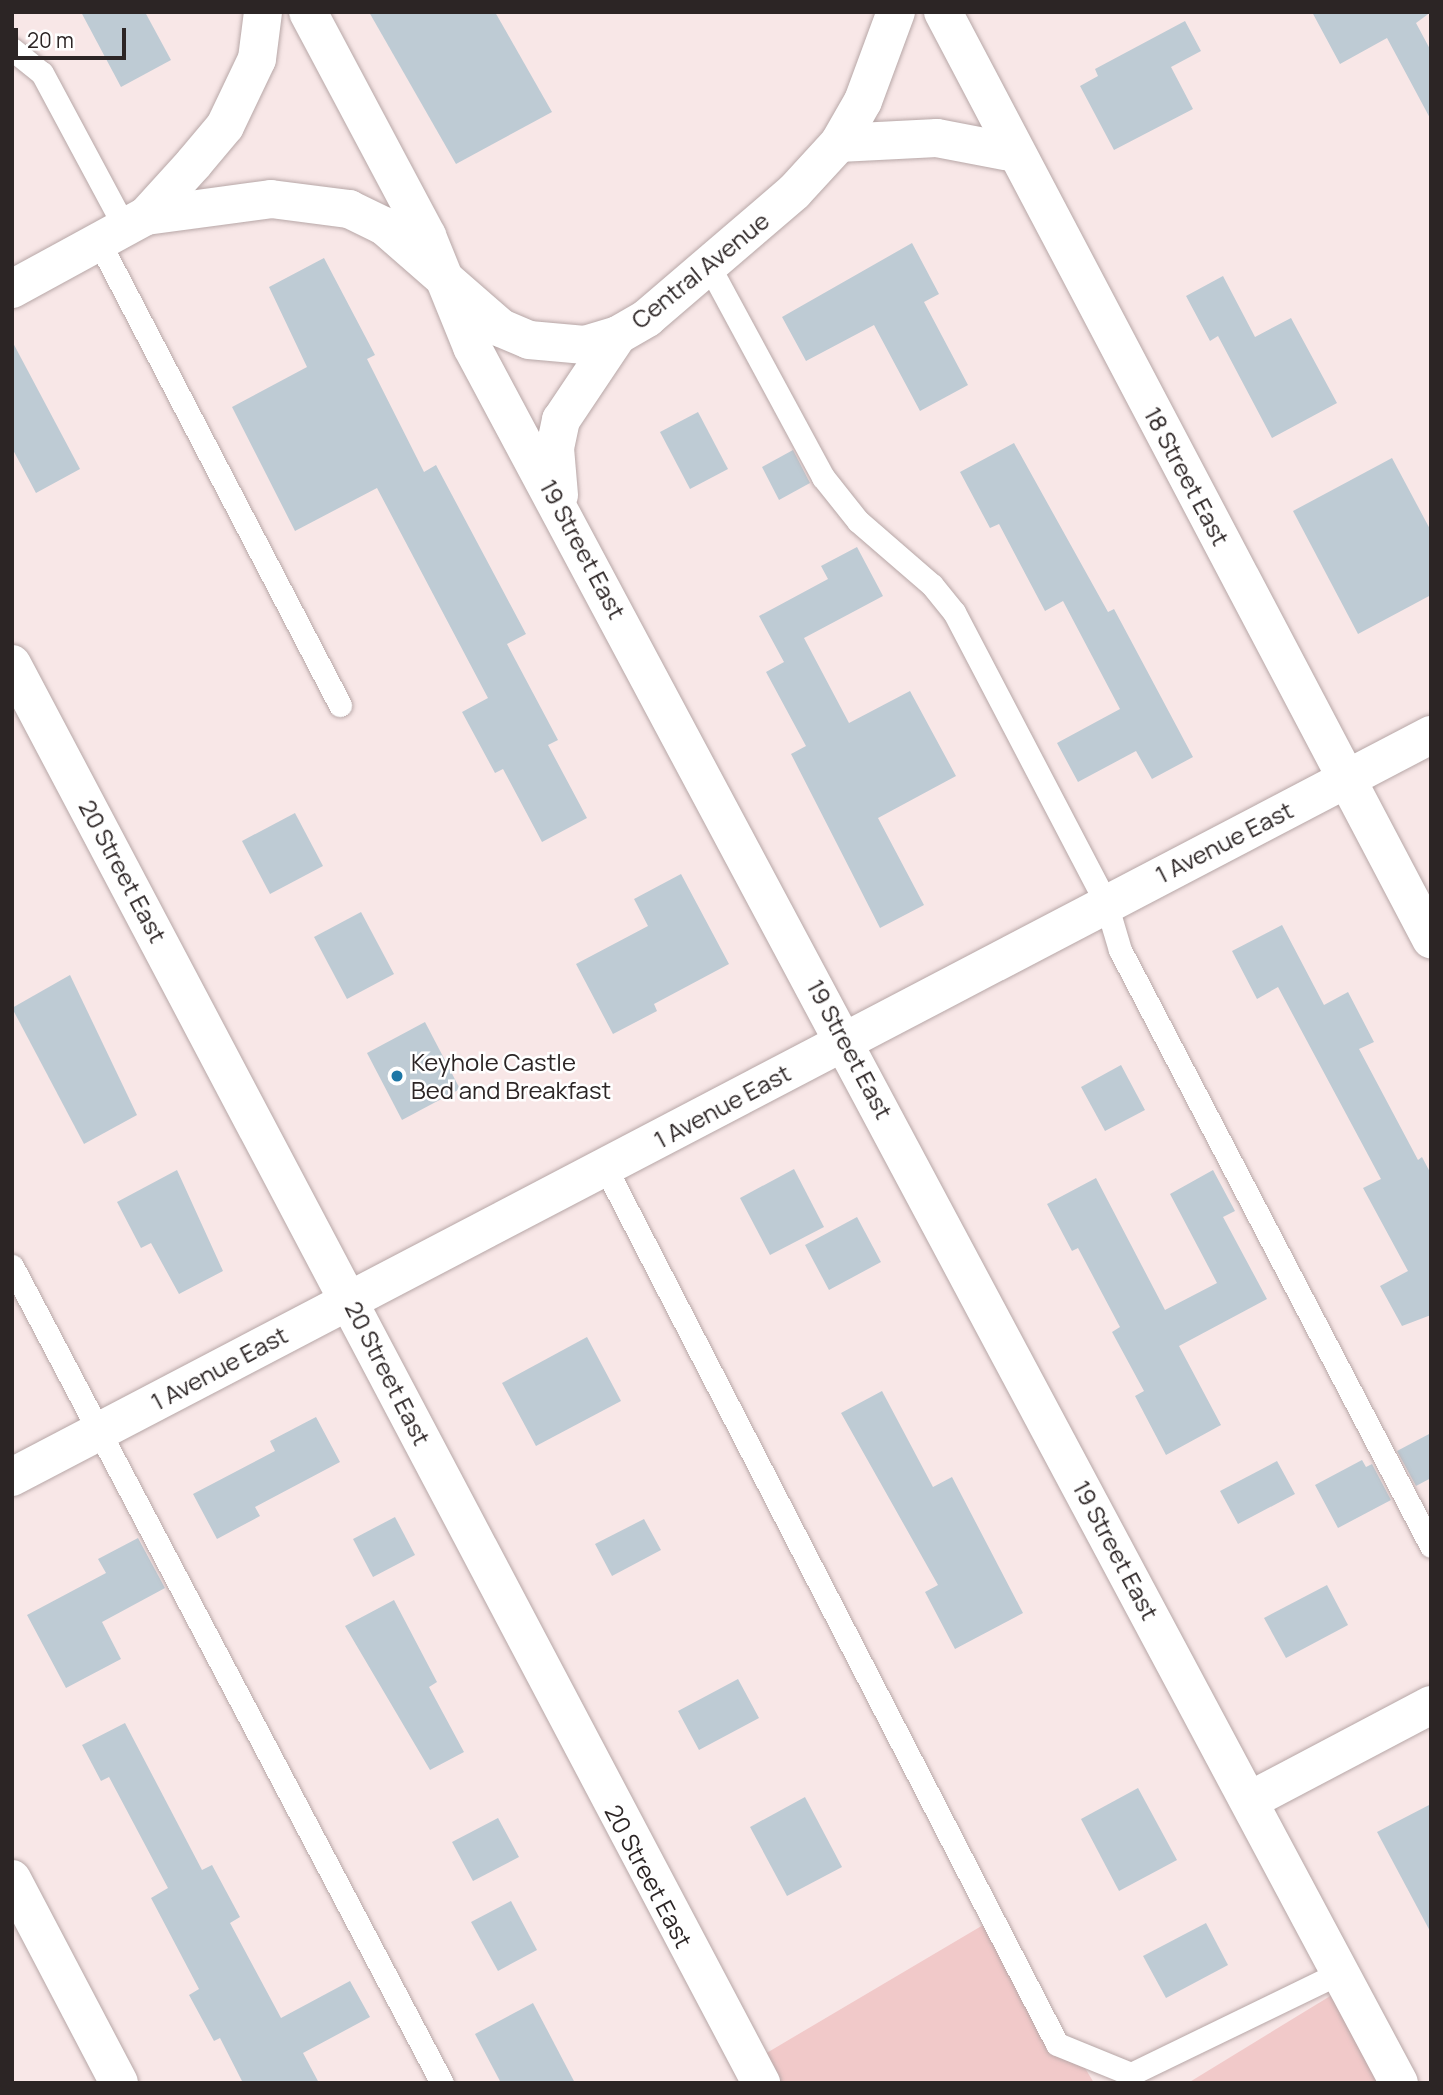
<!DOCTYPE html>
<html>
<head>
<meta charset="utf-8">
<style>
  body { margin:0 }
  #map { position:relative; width:1443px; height:2095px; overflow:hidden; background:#f8e7e7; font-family:Manrope,sans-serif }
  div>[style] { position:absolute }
  .green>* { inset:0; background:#f1c9c9 }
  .building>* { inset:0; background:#becbd4 }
  .roads { filter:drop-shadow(0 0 2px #b7a7a7) drop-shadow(0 0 2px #b7a7a7) }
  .lane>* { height:23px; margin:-11.5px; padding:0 11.5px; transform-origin:11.5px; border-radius:11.5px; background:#fff }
  .street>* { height:38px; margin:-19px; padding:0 19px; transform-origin:19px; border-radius:19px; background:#fff }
  .secondary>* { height:38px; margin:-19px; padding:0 19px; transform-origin:19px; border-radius:19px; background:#fff }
  .dots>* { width:19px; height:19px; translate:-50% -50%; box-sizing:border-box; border:4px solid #fff; border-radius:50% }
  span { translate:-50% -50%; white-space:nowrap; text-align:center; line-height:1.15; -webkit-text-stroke:5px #fff; paint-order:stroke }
  .street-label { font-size:24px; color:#2c2525 }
  .poi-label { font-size:24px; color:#2c2525 }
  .left { translate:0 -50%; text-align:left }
  .frame { position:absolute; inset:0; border:14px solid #2c2525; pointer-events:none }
  .scale { position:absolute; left:14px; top:28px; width:112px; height:32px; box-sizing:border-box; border:4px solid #2c2525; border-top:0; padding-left:9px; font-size:21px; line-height:24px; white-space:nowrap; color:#2c2525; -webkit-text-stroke:5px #fff; paint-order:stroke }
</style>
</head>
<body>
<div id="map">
  <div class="green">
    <i style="clip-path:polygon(995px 1918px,1094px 2083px,765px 2083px,753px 2061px)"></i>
    <i style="clip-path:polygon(1345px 1987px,1396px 2083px,1188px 2083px)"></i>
  </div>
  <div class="building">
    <i style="clip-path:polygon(81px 12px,145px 12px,171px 60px,121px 87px)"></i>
    <i style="clip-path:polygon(369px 12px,495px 12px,552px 112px,456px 164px)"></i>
    <i style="clip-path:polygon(1312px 12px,1431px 12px,1416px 23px,1431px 51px,1431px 120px,1387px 38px,1340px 64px)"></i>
    <i style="clip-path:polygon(1185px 21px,1201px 51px,1171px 67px,1193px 109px,1114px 150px,1080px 86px,1098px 76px,1095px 69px)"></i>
    <i style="clip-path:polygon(912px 243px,939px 294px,924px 302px,968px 385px,920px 411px,874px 325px,806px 361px,782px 317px)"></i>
    <i style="clip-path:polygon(324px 258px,375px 355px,367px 359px,424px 472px,436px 465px,526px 634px,507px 644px,558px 740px,548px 745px,587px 818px,542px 842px,503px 769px,495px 773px,462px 712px,488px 698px,377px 488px,295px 531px,232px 407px,307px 367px,269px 287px)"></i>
    <i style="clip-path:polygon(1223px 276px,1255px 337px,1291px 318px,1337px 403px,1272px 438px,1218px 336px,1210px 341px,1186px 296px)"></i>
    <i style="clip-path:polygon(12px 341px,80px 469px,36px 493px,12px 448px)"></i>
    <i style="clip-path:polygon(698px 412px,728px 469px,690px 489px,660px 432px)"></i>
    <i style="clip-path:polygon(1014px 443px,1108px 612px,1114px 609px,1193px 757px,1152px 779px,1136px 751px,1078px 782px,1057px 743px,1120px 709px,1063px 601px,1045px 611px,999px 524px,990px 528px,960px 472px)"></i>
    <i style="clip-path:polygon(793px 450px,810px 483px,779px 500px,762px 467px)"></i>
    <i style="clip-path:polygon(1392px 458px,1431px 531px,1431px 595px,1358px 634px,1293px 511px)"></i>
    <i style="clip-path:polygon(857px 547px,883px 596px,804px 638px,849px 723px,910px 691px,956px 776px,878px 818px,924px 905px,880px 928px,791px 754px,806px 746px,766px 672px,784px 662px,759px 616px,828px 579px,821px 566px)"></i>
    <i style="clip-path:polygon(295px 813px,323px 866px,270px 894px,242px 841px)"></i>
    <i style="clip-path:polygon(681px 874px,729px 964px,654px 1004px,657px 1011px,613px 1034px,576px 964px,648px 926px,634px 899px)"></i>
    <i style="clip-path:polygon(361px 912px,394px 974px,347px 999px,314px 937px)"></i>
    <i style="clip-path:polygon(1282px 925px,1324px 1005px,1348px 992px,1374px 1042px,1359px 1049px,1418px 1160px,1422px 1157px,1431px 1174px,1431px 1315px,1402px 1326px,1380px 1286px,1408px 1271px,1363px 1188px,1381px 1179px,1278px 987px,1257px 999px,1232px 951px)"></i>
    <i style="clip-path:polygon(70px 975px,137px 1115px,84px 1144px,12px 1008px)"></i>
    <i style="clip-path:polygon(425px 1022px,460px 1089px,402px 1120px,367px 1053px)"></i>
    <i style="clip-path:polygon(1121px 1065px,1145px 1110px,1105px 1131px,1081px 1087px)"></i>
    <i style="clip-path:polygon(794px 1169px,824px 1227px,770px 1255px,740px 1198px)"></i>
    <i style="clip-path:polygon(177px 1170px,223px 1271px,179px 1294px,151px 1243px,141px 1248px,117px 1202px)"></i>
    <i style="clip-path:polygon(1213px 1170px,1235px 1211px,1223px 1217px,1267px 1299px,1179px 1346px,1221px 1425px,1166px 1455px,1135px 1396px,1144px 1391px,1112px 1332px,1120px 1327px,1078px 1248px,1072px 1251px,1047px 1204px,1096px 1178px,1165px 1310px,1217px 1283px,1170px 1194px)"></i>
    <i style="clip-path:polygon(857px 1217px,881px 1262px,829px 1290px,805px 1245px)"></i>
    <i style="clip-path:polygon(587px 1337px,621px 1401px,536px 1446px,502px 1383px)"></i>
    <i style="clip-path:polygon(882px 1391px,933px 1487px,952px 1477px,1023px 1613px,955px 1649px,925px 1592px,938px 1585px,841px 1413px)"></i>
    <i style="clip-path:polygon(316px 1417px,340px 1462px,255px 1507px,260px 1516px,217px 1539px,193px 1494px,275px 1451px,270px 1441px)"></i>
    <i style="clip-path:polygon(1431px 1433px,1431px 1478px,1416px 1486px,1397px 1451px)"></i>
    <i style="clip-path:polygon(1362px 1460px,1366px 1467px,1372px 1464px,1391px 1500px,1338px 1528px,1315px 1485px)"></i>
    <i style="clip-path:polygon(1277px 1461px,1295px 1494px,1238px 1524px,1220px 1491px)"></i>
    <i style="clip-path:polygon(395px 1517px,415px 1555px,373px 1577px,353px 1539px)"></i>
    <i style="clip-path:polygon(644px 1519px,661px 1550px,612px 1576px,595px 1544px)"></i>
    <i style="clip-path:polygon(138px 1538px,165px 1588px,102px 1622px,121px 1659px,66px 1688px,27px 1615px,106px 1573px,98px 1559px)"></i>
    <i style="clip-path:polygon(1327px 1585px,1348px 1625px,1286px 1658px,1264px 1618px)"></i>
    <i style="clip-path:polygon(394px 1600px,437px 1682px,429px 1687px,464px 1752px,430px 1770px,345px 1626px)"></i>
    <i style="clip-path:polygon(738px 1679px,759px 1718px,699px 1750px,678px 1711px)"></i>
    <i style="clip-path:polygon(125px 1723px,202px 1870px,212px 1865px,240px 1917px,230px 1923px,281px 2018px,350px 1981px,370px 2017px,303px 2053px,319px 2083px,243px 2083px,220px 2038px,214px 2041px,189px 1995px,199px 1989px,151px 1898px,168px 1888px,109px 1777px,101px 1781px,82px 1745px)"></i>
    <i style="clip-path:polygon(1138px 1788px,1177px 1860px,1119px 1891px,1081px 1819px)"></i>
    <i style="clip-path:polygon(805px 1797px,842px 1867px,787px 1896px,750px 1827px)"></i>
    <i style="clip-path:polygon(1431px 1804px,1431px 1933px,1377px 1832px)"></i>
    <i style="clip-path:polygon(498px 1818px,519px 1857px,473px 1881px,452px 1842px)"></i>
    <i style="clip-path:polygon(511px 1901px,537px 1950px,498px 1971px,471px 1922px)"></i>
    <i style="clip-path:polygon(1206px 1923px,1228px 1965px,1166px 1998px,1143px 1956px)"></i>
    <i style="clip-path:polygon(533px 2003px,575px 2083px,501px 2083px,475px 2034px)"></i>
  </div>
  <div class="roads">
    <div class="lane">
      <i style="left:12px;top:49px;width:38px;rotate:39deg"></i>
      <i style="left:42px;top:73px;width:176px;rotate:61.8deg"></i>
      <i style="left:99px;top:242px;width:522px;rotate:62.5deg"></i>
      <i style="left:710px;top:268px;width:238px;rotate:61.6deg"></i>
      <i style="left:823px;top:477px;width:56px;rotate:51.5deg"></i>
      <i style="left:858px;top:521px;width:98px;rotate:40.9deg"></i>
      <i style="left:932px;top:585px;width:35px;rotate:51deg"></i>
      <i style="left:954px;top:612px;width:328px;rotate:62.4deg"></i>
      <i style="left:1106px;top:903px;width:49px;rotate:73.4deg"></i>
      <i style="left:1120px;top:950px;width:672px;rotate:62.44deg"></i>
      <i style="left:606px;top:1169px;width:984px;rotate:62.73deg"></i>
      <i style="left:1057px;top:2044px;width:80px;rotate:22.1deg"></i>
      <i style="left:1131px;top:2074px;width:231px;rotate:-25.9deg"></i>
      <i style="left:12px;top:1266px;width:923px;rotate:62.24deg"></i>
    </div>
    <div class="street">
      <i style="left:308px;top:12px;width:254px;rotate:62deg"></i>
      <i style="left:427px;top:236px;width:120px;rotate:67.9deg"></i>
      <i style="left:472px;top:347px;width:1968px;rotate:61.9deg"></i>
      <i style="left:943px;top:12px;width:1048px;rotate:62.24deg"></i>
      <i style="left:839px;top:143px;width:98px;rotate:-2.9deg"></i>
      <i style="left:937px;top:138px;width:79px;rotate:10.9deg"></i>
      <i style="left:559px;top:495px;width:47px;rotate:-94.9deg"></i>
      <i style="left:555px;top:448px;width:29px;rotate:-78deg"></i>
      <i style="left:561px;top:420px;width:102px;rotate:-56.2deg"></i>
      <i style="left:12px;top:664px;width:1605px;rotate:62.17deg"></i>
      <i style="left:12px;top:1477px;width:1601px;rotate:-27.61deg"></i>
      <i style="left:1249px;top:1801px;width:206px;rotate:-27.8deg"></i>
      <i style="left:12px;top:1879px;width:230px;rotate:62.3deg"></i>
    </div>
    <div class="secondary">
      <i style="left:146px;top:216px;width:126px;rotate:-7.7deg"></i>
      <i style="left:271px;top:199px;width:79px;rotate:7.3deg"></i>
      <i style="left:349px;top:209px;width:39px;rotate:26deg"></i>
      <i style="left:384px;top:226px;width:155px;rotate:41.1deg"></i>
      <i style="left:501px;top:328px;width:30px;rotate:23deg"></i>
      <i style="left:529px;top:340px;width:56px;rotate:5.1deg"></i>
      <i style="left:585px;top:345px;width:34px;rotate:-17deg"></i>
      <i style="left:618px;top:335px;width:34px;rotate:-30deg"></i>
      <i style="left:647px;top:318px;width:194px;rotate:-40.6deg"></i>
      <i style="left:794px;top:192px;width:67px;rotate:-47.4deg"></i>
      <i style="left:839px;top:143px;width:48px;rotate:-60.3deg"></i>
      <i style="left:863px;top:101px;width:95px;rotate:-69.7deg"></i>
      <i style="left:12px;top:289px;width:153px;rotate:-28.6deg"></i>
      <i style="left:146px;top:216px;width:72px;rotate:-47.8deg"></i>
      <i style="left:194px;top:163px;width:48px;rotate:-50deg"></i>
      <i style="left:225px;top:126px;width:74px;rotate:-64.5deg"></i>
      <i style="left:257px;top:59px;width:47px;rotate:-82.7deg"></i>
    </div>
  </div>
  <div class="dots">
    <i style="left:397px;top:1076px;background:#1d77a6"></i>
  </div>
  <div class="street-label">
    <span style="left:700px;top:270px;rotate:-39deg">Central Avenue</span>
    <span style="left:1187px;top:476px;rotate:62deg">18 Street East</span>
    <span style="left:583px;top:549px;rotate:62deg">19 Street East</span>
    <span style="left:1224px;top:842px;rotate:-27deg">1 Avenue East</span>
    <span style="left:123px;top:871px;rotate:62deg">20 Street East</span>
    <span style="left:850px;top:1049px;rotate:62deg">19 Street East</span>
    <span style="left:722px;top:1106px;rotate:-28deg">1 Avenue East</span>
    <span style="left:219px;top:1368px;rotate:-28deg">1 Avenue East</span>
    <span style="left:388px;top:1373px;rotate:63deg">20 Street East</span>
    <span style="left:1116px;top:1550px;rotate:62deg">19 Street East</span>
    <span style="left:649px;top:1876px;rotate:62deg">20 Street East</span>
  </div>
  <div class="poi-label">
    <span class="left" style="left:411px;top:1076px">Keyhole Castle<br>Bed and Breakfast</span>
  </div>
  <div class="frame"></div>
  <div class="scale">20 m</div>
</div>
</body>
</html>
